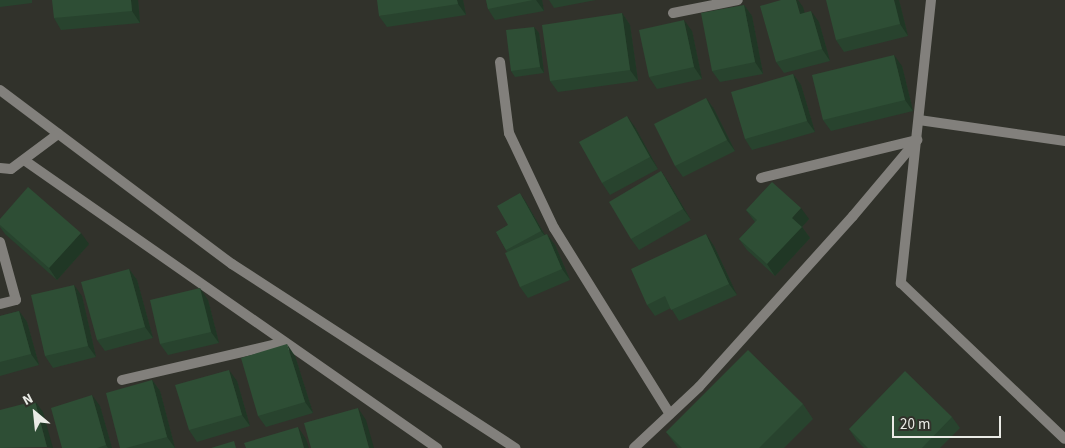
<!DOCTYPE html>
<html>
<head>
<meta charset="utf-8">
<style>
  body { margin:0 }
  #map { position:relative; width:1065px; height:448px; overflow:hidden; background:#31322b; font-family:"Source Sans 3",sans-serif }
  div>[style] { position:absolute }
  .minor>* { height:10px; margin:-5px; padding:0 5px; transform-origin:5px; border-radius:5px; background:#82807c }
  .wall>* { inset:0; background:#28432e }
  .shaded-wall>* { inset:0; background:#203725 }
  .building>* { inset:0; background:#2e4e35 }
  span { translate:-50% -50%; white-space:nowrap; text-align:center; line-height:1.15; -webkit-text-stroke:4px #31322b; paint-order:stroke }
  .north { position:absolute; left:10px; top:388px; width:50px; height:50px; -webkit-text-stroke:4px #31322b; paint-order:stroke; rotate:332deg; font-size:14px; font-weight:700; line-height:20px; text-align:center; color:#eaebe6 }
  .north::after { content:''; display:block; margin:auto; width:18px; height:22px; background:#eaebe6; clip-path:polygon(50% 0,100% 100%,50% 72%,0 100%) }
  .scale { position:absolute; left:892px; top:416px; width:109px; height:22px; box-sizing:border-box; border:2px solid #eaebe6; border-top:0; padding-left:6px; font-size:15px; line-height:18px; white-space:nowrap; color:#eaebe6; -webkit-text-stroke:4px #31322b; paint-order:stroke }
</style>
</head>
<body>
<div id="map">
  <div class="minor">
    <i style="left:931px;top:0;width:285px;rotate:96.1deg"></i>
    <i style="left:901px;top:283px;width:226px;rotate:43.6deg"></i>
    <i style="left:673px;top:13px;width:66px;rotate:-11.3deg"></i>
    <i style="left:500px;top:62px;width:72px;rotate:82.8deg"></i>
    <i style="left:509px;top:133px;width:105px;rotate:64.7deg"></i>
    <i style="left:554px;top:228px;width:219px;rotate:58.1deg"></i>
    <i style="left:0;top:90px;width:290px;rotate:36.9deg"></i>
    <i style="left:232px;top:264px;width:338px;rotate:33deg"></i>
    <i style="left:919px;top:120px;width:148px;rotate:8.2deg"></i>
    <i style="left:24px;top:160px;width:504px;rotate:34.89deg"></i>
    <i style="left:0;top:168px;width:11px;rotate:5deg"></i>
    <i style="left:11px;top:169px;width:59px;rotate:-36.7deg"></i>
    <i style="left:761px;top:178px;width:161px;rotate:-13.7deg"></i>
    <i style="left:0;top:242px;width:60px;rotate:74.6deg"></i>
    <i style="left:16px;top:300px;width:16px;rotate:166deg"></i>
    <i style="left:122px;top:380px;width:167px;rotate:-13.1deg"></i>
    <i style="left:634px;top:448px;width:89px;rotate:-43.2deg"></i>
    <i style="left:699px;top:387px;width:230px;rotate:-48deg"></i>
    <i style="left:853px;top:216px;width:99px;rotate:-49.9deg"></i>
  </div>
  <div class="wall">
    <i style="clip-path:polygon(0 0,32px 0,32px 3px,0 7px)"></i>
    <i style="clip-path:polygon(138px 0,140px 23px,61px 30px,54px 18px)"></i>
    <i style="clip-path:polygon(463px 0,466px 15px,387px 27px,379px 16px)"></i>
    <i style="clip-path:polygon(486px 0,542px 0,544px 11px,495px 20px,488px 9px)"></i>
    <i style="clip-path:polygon(549px 0,596px 0,554px 8px)"></i>
    <i style="clip-path:polygon(899px 0,908px 36px,844px 52px,836px 40px)"></i>
    <i style="clip-path:polygon(744px 5px,752px 16px,763px 74px,720px 82px,712px 71px)"></i>
    <i style="clip-path:polygon(803px 7px,804px 13px,819px 22px,830px 61px,784px 73px,776px 62px)"></i>
    <i style="clip-path:polygon(622px 13px,630px 25px,638px 81px,558px 92px,550px 81px)"></i>
    <i style="clip-path:polygon(534px 27px,539px 33px,544px 73px,515px 77px,511px 71px)"></i>
    <i style="clip-path:polygon(692px 31px,702px 79px,657px 89px,649px 77px)"></i>
    <i style="clip-path:polygon(902px 66px,913px 111px,831px 131px,823px 120px)"></i>
    <i style="clip-path:polygon(793px 74px,801px 85px,815px 132px,752px 150px,745px 139px)"></i>
    <i style="clip-path:polygon(706px 98px,714px 109px,735px 151px,683px 177px,675px 166px)"></i>
    <i style="clip-path:polygon(635px 127px,658px 169px,610px 195px,602px 183px)"></i>
    <i style="clip-path:polygon(661px 171px,669px 183px,691px 220px,639px 250px,631px 239px)"></i>
    <i style="clip-path:polygon(524px 199px,545px 235px,555px 245px,570px 280px,528px 298px,520px 287px,507px 252px,496px 232px,508px 225px)"></i>
    <i style="clip-path:polygon(746px 210px,809px 219px,802px 227px,810px 238px,775px 276px,747px 250px,739px 239px,755px 222px)"></i>
    <i style="clip-path:polygon(0 219px,89px 244px,57px 280px,5px 234px,0 227px)"></i>
    <i style="clip-path:polygon(714px 246px,737px 295px,679px 321px,671px 308px,655px 316px,647px 305px)"></i>
    <i style="clip-path:polygon(129px 269px,137px 280px,153px 338px,105px 351px,97px 340px)"></i>
    <i style="clip-path:polygon(82px 296px,96px 357px,53px 368px,45px 356px)"></i>
    <i style="clip-path:polygon(208px 300px,219px 343px,168px 355px,160px 344px)"></i>
    <i style="clip-path:polygon(19px 311px,27px 322px,39px 365px,0 376px,0 316px)"></i>
    <i style="clip-path:polygon(295px 356px,313px 413px,266px 427px,258px 416px)"></i>
    <i style="clip-path:polygon(152px 380px,160px 391px,175px 448px,120px 448px)"></i>
    <i style="clip-path:polygon(237px 381px,250px 426px,197px 442px,189px 430px)"></i>
    <i style="clip-path:polygon(803px 404px,813px 419px,784px 448px,678px 448px,666px 432px)"></i>
    <i style="clip-path:polygon(100px 406px,112px 448px,62px 448px)"></i>
    <i style="clip-path:polygon(952px 417px,960px 428px,940px 448px,864px 448px,857px 441px,849px 429px)"></i>
  </div>
  <div class="shaded-wall">
    <i style="clip-path:polygon(131px 0,138px 0,140px 23px,132px 11px)"></i>
    <i style="clip-path:polygon(457px 0,463px 0,466px 15px,458px 4px)"></i>
    <i style="clip-path:polygon(536px 0,542px 0,544px 11px)"></i>
    <i style="clip-path:polygon(796px 0,798px 0,803px 7px,808px 25px,800px 14px)"></i>
    <i style="clip-path:polygon(894px 0,899px 0,908px 36px,900px 24px)"></i>
    <i style="clip-path:polygon(744px 5px,752px 16px,763px 74px,755px 62px)"></i>
    <i style="clip-path:polygon(811px 11px,819px 22px,830px 61px,822px 49px)"></i>
    <i style="clip-path:polygon(622px 13px,630px 25px,638px 81px,630px 70px)"></i>
    <i style="clip-path:polygon(684px 20px,692px 31px,702px 79px,694px 67px)"></i>
    <i style="clip-path:polygon(534px 27px,539px 33px,544px 73px,540px 67px)"></i>
    <i style="clip-path:polygon(894px 55px,902px 66px,913px 111px,905px 100px)"></i>
    <i style="clip-path:polygon(793px 74px,801px 85px,815px 132px,807px 121px)"></i>
    <i style="clip-path:polygon(706px 98px,714px 109px,735px 151px,727px 140px)"></i>
    <i style="clip-path:polygon(627px 116px,635px 127px,658px 169px,650px 157px)"></i>
    <i style="clip-path:polygon(661px 171px,669px 183px,691px 220px,683px 209px)"></i>
    <i style="clip-path:polygon(520px 193px,524px 199px,546px 237px,541px 231px)"></i>
    <i style="clip-path:polygon(801px 208px,809px 219px,800px 229px,802px 227px,810px 238px,775px 276px,767px 264px,792px 218px)"></i>
    <i style="clip-path:polygon(81px 233px,89px 244px,57px 280px,49px 268px)"></i>
    <i style="clip-path:polygon(547px 234px,555px 245px,570px 280px,562px 269px)"></i>
    <i style="clip-path:polygon(706px 234px,714px 246px,737px 295px,729px 284px)"></i>
    <i style="clip-path:polygon(129px 269px,137px 280px,153px 338px,145px 327px)"></i>
    <i style="clip-path:polygon(74px 285px,82px 296px,96px 357px,88px 346px)"></i>
    <i style="clip-path:polygon(200px 288px,208px 300px,219px 343px,211px 332px)"></i>
    <i style="clip-path:polygon(19px 311px,27px 322px,39px 365px,31px 354px)"></i>
    <i style="clip-path:polygon(287px 344px,295px 356px,313px 413px,305px 402px)"></i>
    <i style="clip-path:polygon(229px 370px,237px 381px,250px 426px,242px 415px)"></i>
    <i style="clip-path:polygon(152px 380px,160px 391px,175px 448px,167px 437px)"></i>
    <i style="clip-path:polygon(92px 395px,100px 406px,112px 448px,108px 448px,106px 445px)"></i>
    <i style="clip-path:polygon(35px 401px,43px 412px,53px 448px,47px 447px)"></i>
    <i style="clip-path:polygon(358px 408px,366px 420px,374px 448px,369px 448px)"></i>
    <i style="clip-path:polygon(298px 427px,306px 439px,309px 448px,304px 448px)"></i>
  </div>
  <div class="building">
    <i style="clip-path:polygon(52px 0,131px 0,132px 11px,54px 18px)"></i>
    <i style="clip-path:polygon(377px 0,457px 0,458px 4px,379px 16px)"></i>
    <i style="clip-path:polygon(486px 0,533px 0,488px 9px)"></i>
    <i style="clip-path:polygon(781px 0,796px 0,800px 14px,811px 11px,822px 49px,776px 62px,760px 6px)"></i>
    <i style="clip-path:polygon(826px 0,894px 0,900px 24px,836px 40px)"></i>
    <i style="clip-path:polygon(744px 5px,755px 62px,712px 71px,701px 13px)"></i>
    <i style="clip-path:polygon(622px 13px,630px 70px,550px 81px,542px 25px)"></i>
    <i style="clip-path:polygon(684px 20px,694px 67px,649px 77px,639px 30px)"></i>
    <i style="clip-path:polygon(534px 27px,540px 67px,511px 71px,506px 30px)"></i>
    <i style="clip-path:polygon(894px 55px,905px 100px,823px 120px,812px 75px)"></i>
    <i style="clip-path:polygon(793px 74px,807px 121px,745px 139px,731px 92px)"></i>
    <i style="clip-path:polygon(706px 98px,727px 140px,675px 166px,654px 124px)"></i>
    <i style="clip-path:polygon(627px 116px,650px 157px,602px 183px,579px 142px)"></i>
    <i style="clip-path:polygon(661px 171px,683px 209px,631px 239px,609px 202px)"></i>
    <i style="clip-path:polygon(772px 182px,801px 208px,792px 218px,802px 227px,767px 264px,739px 239px,757px 220px,746px 210px)"></i>
    <i style="clip-path:polygon(28px 187px,81px 233px,49px 268px,0 225px,0 219px)"></i>
    <i style="clip-path:polygon(520px 193px,541px 231px,506px 250px,496px 232px,508px 225px,497px 206px)"></i>
    <i style="clip-path:polygon(547px 234px,562px 269px,520px 287px,505px 253px)"></i>
    <i style="clip-path:polygon(706px 234px,729px 284px,671px 310px,665px 296px,647px 305px,631px 269px)"></i>
    <i style="clip-path:polygon(129px 269px,145px 327px,97px 340px,81px 282px)"></i>
    <i style="clip-path:polygon(74px 285px,88px 346px,45px 356px,31px 295px)"></i>
    <i style="clip-path:polygon(200px 288px,211px 332px,160px 344px,150px 300px)"></i>
    <i style="clip-path:polygon(19px 311px,31px 354px,0 362px,0 316px)"></i>
    <i style="clip-path:polygon(287px 344px,305px 402px,258px 416px,241px 358px)"></i>
    <i style="clip-path:polygon(748px 350px,803px 404px,759px 448px,682px 448px,666px 432px)"></i>
    <i style="clip-path:polygon(229px 370px,242px 415px,189px 430px,175px 385px)"></i>
    <i style="clip-path:polygon(905px 371px,952px 417px,922px 448px,868px 448px,849px 429px)"></i>
    <i style="clip-path:polygon(152px 380px,167px 437px,126px 448px,120px 448px,106px 393px)"></i>
    <i style="clip-path:polygon(92px 395px,106px 445px,97px 448px,62px 448px,51px 408px)"></i>
    <i style="clip-path:polygon(35px 401px,47px 447px,0 448px,0 410px)"></i>
    <i style="clip-path:polygon(358px 408px,369px 448px,311px 448px,304px 423px)"></i>
    <i style="clip-path:polygon(298px 427px,304px 448px,246px 448px,244px 443px)"></i>
    <i style="clip-path:polygon(234px 441px,236px 448px,211px 448px)"></i>
  </div>
  <div class="north">N</div>
  <div class="scale">20 m</div>
</div>
</body>
</html>
